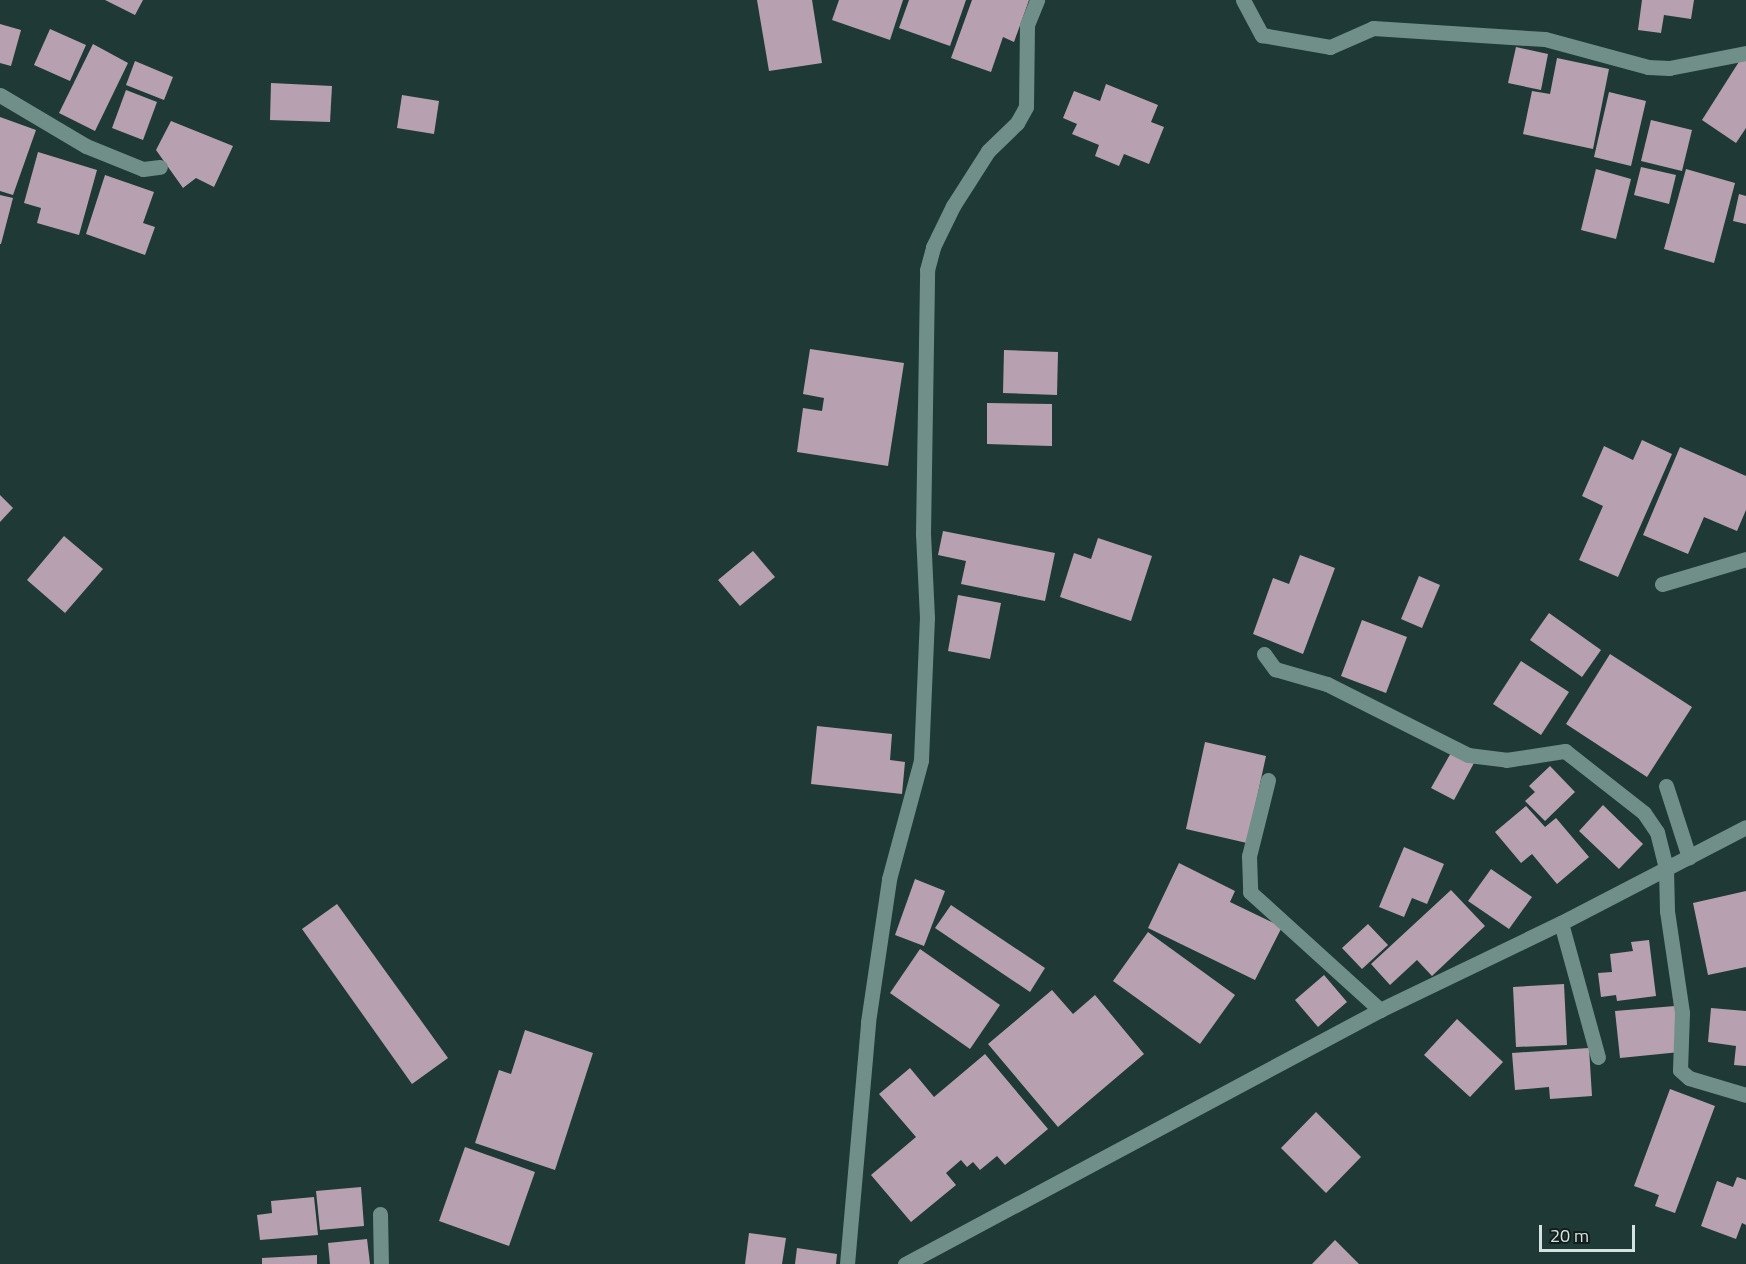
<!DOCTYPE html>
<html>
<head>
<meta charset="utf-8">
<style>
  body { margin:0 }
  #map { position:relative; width:1746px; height:1264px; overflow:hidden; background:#1f3a36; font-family:"Titillium Web",sans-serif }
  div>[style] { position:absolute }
  .building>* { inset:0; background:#b7a1b0 }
  .minor>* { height:15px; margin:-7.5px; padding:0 7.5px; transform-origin:7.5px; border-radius:7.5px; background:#718f89 }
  span { translate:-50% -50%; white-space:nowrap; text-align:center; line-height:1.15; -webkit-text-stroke:6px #131e1c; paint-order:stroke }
  .scale { position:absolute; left:1539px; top:1225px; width:96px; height:27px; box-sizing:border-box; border:3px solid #d3e3e0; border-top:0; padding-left:8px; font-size:18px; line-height:21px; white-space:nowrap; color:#d3e3e0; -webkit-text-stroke:4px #131e1c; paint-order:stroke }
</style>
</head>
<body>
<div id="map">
  <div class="building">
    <i style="clip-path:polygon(105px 0,143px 0,135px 15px)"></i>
    <i style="clip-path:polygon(757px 0,812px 0,822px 63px,769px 71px)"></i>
    <i style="clip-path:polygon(839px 0,903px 0,890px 40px,832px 20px)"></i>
    <i style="clip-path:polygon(909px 0,966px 0,950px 46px,899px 28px)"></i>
    <i style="clip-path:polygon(972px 0,1029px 0,1014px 42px,1003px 37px,991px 72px,951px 58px)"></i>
    <i style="clip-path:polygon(1642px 0,1694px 0,1691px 19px,1664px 15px,1661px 33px,1638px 30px)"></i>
    <i style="clip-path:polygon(0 24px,21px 30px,11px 66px,0 63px)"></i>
    <i style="clip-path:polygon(50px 29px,86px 45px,70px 81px,34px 65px)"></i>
    <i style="clip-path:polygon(93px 44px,128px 63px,95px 131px,59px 113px)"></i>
    <i style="clip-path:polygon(1516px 47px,1548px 54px,1541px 90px,1508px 83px)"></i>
    <i style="clip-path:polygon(1742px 57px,1746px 60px,1746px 128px,1736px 143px,1702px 120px)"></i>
    <i style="clip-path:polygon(1557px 58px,1609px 69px,1593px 149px,1523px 134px,1532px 91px,1550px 94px)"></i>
    <i style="clip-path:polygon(135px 61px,173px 77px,164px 100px,126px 85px)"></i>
    <i style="clip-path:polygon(271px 83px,332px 86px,330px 122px,270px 120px)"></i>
    <i style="clip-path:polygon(1106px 84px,1158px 105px,1151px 122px,1164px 127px,1149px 164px,1124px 154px,1119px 166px,1095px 156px,1099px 145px,1072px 134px,1077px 124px,1063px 118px,1074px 91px,1100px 101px)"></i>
    <i style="clip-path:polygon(126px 90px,157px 102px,143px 140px,112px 128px)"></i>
    <i style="clip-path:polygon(1609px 92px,1646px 101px,1631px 166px,1594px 157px)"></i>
    <i style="clip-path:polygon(402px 95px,439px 101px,434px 134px,397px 128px)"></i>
    <i style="clip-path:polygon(0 117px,36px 130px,13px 195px,0 191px)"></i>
    <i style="clip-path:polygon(1651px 120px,1692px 130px,1682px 171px,1641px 161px)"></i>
    <i style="clip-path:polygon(171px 121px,233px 146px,214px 187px,196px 178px,183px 188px,156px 150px)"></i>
    <i style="clip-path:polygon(38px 152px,97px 170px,79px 235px,37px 223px,41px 208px,24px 203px)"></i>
    <i style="clip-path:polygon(1641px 167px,1676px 175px,1669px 204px,1634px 195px)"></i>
    <i style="clip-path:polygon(1596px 169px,1631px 179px,1616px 239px,1581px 230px)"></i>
    <i style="clip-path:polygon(1686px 169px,1735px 183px,1714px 263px,1664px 249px)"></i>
    <i style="clip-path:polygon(105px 175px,154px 192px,143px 223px,155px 227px,145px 255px,86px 234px)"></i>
    <i style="clip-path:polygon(1739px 194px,1746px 196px,1746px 224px,1733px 221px)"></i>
    <i style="clip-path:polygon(0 195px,13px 198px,1px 244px,0 244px)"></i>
    <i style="clip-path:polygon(810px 349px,904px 363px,888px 466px,797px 452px,803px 408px,822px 411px,824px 398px,803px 394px)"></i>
    <i style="clip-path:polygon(1004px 350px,1058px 352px,1057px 395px,1003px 393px)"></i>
    <i style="clip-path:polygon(987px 403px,1052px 404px,1052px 446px,987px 444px)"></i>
    <i style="clip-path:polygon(1642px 440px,1672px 454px,1618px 577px,1579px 560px,1603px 506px,1582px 496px,1604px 446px,1633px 460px)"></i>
    <i style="clip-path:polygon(1680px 447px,1746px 476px,1746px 510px,1737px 531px,1704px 517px,1688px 554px,1643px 535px)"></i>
    <i style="clip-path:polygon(0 495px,13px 508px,0 522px)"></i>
    <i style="clip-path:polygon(943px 531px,1055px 553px,1045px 601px,961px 584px,966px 561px,938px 555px)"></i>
    <i style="clip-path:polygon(64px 536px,103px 569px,65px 613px,27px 580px)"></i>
    <i style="clip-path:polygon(1098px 538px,1152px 556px,1131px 621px,1060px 597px,1074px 553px,1091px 559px)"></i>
    <i style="clip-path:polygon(753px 551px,775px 577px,740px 606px,718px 580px)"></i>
    <i style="clip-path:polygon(1300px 555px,1335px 568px,1303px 654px,1253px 634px,1273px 578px,1289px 584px)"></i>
    <i style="clip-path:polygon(1419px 576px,1440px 585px,1422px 628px,1401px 619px)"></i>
    <i style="clip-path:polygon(958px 595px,1001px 603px,990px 659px,948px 651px)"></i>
    <i style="clip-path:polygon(1549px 613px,1601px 650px,1582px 677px,1530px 640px)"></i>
    <i style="clip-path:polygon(1362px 620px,1407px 637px,1386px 693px,1341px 676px)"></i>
    <i style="clip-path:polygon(1610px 654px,1692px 707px,1647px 777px,1566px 724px)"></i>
    <i style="clip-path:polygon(1521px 661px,1569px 692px,1541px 735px,1493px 704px)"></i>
    <i style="clip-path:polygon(817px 726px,892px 734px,890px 760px,905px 762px,902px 794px,811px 784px)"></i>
    <i style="clip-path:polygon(1205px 742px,1266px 756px,1247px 843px,1186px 829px)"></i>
    <i style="clip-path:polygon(1452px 751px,1474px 763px,1454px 800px,1431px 788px)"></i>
    <i style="clip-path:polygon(1550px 766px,1575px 792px,1545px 821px,1525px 801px,1535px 792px,1529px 786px)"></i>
    <i style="clip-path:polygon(1603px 805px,1643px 844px,1619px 869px,1579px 831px)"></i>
    <i style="clip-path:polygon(1526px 806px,1545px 827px,1556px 818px,1589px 857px,1557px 884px,1532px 854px,1521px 863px,1495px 832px)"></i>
    <i style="clip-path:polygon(1404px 847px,1444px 864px,1427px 904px,1412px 898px,1404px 917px,1379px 907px)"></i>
    <i style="clip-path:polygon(1179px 863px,1235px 891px,1230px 902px,1282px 927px,1255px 980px,1148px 928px)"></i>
    <i style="clip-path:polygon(1491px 869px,1532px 897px,1509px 929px,1468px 901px)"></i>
    <i style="clip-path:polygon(915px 879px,945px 891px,924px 946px,895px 935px)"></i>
    <i style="clip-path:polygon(1451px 890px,1485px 926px,1432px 976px,1417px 960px,1390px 985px,1371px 964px)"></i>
    <i style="clip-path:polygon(1746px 891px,1746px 967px,1708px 975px,1693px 903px)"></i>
    <i style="clip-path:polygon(337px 904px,448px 1058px,412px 1084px,302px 929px)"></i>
    <i style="clip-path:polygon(951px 905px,1045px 968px,1030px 992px,935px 928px)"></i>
    <i style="clip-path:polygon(1368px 924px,1388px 945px,1362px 969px,1342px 948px)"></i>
    <i style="clip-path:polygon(1148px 932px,1235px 995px,1200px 1044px,1113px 981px)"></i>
    <i style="clip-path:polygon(1649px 940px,1656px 996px,1617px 1001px,1616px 995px,1601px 997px,1598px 973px,1612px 972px,1610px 954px,1633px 951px,1631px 942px)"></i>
    <i style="clip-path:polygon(920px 949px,1000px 1005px,970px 1049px,890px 993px)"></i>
    <i style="clip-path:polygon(1324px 975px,1347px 1002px,1318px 1027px,1295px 1000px)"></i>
    <i style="clip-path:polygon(1564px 984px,1567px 1045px,1516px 1047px,1513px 987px)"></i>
    <i style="clip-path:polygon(1052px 990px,1073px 1014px,1095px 995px,1144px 1054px,1058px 1127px,988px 1044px)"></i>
    <i style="clip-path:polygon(1675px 1006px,1680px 1052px,1620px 1058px,1615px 1011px)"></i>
    <i style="clip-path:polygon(1711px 1008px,1746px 1011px,1746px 1066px,1734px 1065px,1736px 1046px,1708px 1042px)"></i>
    <i style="clip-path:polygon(1457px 1019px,1503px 1062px,1470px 1097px,1424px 1055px)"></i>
    <i style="clip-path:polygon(525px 1030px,593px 1053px,555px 1170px,475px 1143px,499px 1070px,511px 1074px)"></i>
    <i style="clip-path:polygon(1589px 1048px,1592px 1096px,1550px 1099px,1549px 1087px,1515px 1090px,1512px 1053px)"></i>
    <i style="clip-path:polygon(985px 1054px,1048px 1129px,1005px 1165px,997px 1156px,980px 1170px,973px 1162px,967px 1167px,961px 1160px,946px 1173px,956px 1185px,911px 1222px,871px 1175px,916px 1137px,879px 1094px,910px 1068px,934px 1097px)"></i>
    <i style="clip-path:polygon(1670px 1089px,1715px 1106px,1675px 1213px,1655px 1206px,1659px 1195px,1634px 1186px)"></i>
    <i style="clip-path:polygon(1316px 1112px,1361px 1157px,1326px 1193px,1281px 1148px)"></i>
    <i style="clip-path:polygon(465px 1147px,535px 1172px,509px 1246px,439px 1221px)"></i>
    <i style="clip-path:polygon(1737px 1177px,1746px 1180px,1746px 1225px,1742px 1223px,1736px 1239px,1701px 1226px,1717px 1181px,1733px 1187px)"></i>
    <i style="clip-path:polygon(361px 1187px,364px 1226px,320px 1230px,316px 1191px)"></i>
    <i style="clip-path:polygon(314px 1197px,318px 1235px,260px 1240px,257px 1215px,272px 1213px,271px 1201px)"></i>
    <i style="clip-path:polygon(749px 1233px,786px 1238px,782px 1264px,745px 1264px)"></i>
    <i style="clip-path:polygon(367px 1239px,370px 1264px,330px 1264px,328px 1243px)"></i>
    <i style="clip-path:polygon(1335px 1240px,1359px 1264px,1312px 1264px)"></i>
    <i style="clip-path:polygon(797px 1248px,837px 1254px,836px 1264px,795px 1264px)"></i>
    <i style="clip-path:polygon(317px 1255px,317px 1264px,262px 1264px,262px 1258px)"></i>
  </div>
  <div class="minor">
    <i style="left:1243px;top:0;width:40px;rotate:62deg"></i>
    <i style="left:1262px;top:35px;width:69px;rotate:10deg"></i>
    <i style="left:1330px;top:47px;width:47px;rotate:-23.8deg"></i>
    <i style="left:1373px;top:28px;width:172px;rotate:3.7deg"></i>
    <i style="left:1545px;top:39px;width:107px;rotate:15.2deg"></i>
    <i style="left:1648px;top:67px;width:21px;rotate:3deg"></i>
    <i style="left:1669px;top:68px;width:78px;rotate:-11deg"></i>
    <i style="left:0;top:95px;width:100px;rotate:30.7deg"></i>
    <i style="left:86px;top:146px;width:61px;rotate:22deg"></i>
    <i style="left:143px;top:169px;width:17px;rotate:-7deg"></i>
    <i style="left:1662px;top:584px;width:88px;rotate:-16.6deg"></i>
    <i style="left:1264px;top:654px;width:19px;rotate:54deg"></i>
    <i style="left:1275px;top:669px;width:54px;rotate:16.1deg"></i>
    <i style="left:1327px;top:684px;width:158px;rotate:26.7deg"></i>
    <i style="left:1468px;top:755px;width:38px;rotate:7deg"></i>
    <i style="left:1506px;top:760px;width:60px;rotate:-8.7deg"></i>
    <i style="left:1565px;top:751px;width:100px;rotate:38.1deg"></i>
    <i style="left:1644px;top:813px;width:23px;rotate:56deg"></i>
    <i style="left:1657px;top:832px;width:38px;rotate:76deg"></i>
    <i style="left:1666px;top:869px;width:42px;rotate:88.6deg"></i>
    <i style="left:1667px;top:911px;width:103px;rotate:81.6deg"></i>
    <i style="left:1682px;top:1013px;width:57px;rotate:92deg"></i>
    <i style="left:1680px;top:1070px;width:12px;rotate:42deg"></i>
    <i style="left:1689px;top:1078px;width:59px;rotate:16.6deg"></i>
    <i style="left:1268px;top:780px;width:78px;rotate:104deg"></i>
    <i style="left:1249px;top:856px;width:36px;rotate:88deg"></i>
    <i style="left:1250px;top:892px;width:176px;rotate:42.2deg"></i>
    <i style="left:1666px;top:786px;width:75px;rotate:72.1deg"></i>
    <i style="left:1561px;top:923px;width:139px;rotate:74.6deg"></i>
    <i style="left:380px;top:1214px;width:50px;rotate:88.9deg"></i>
    <i style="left:847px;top:1264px;width:243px;rotate:-85deg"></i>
    <i style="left:868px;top:1022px;width:145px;rotate:-81.6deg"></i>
    <i style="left:889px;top:879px;width:123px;rotate:-74.9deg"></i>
    <i style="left:921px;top:760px;width:142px;rotate:-87.6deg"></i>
    <i style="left:927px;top:618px;width:84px;rotate:-92.7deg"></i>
    <i style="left:923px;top:534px;width:264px;rotate:-89.1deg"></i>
    <i style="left:927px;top:270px;width:24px;rotate:-75deg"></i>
    <i style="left:933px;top:247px;width:46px;rotate:-64deg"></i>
    <i style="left:953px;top:206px;width:65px;rotate:-57.5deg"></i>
    <i style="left:988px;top:151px;width:40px;rotate:-44deg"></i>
    <i style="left:1017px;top:123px;width:18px;rotate:-61deg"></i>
    <i style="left:1026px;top:107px;width:82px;rotate:-89.3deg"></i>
    <i style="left:1027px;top:25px;width:27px;rotate:-68deg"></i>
    <i style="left:905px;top:1264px;width:539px;rotate:-28.14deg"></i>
    <i style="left:1380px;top:1010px;width:201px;rotate:-25.7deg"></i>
    <i style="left:1561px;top:923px;width:208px;rotate:-27.4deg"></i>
  </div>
  <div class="scale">20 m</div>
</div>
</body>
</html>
